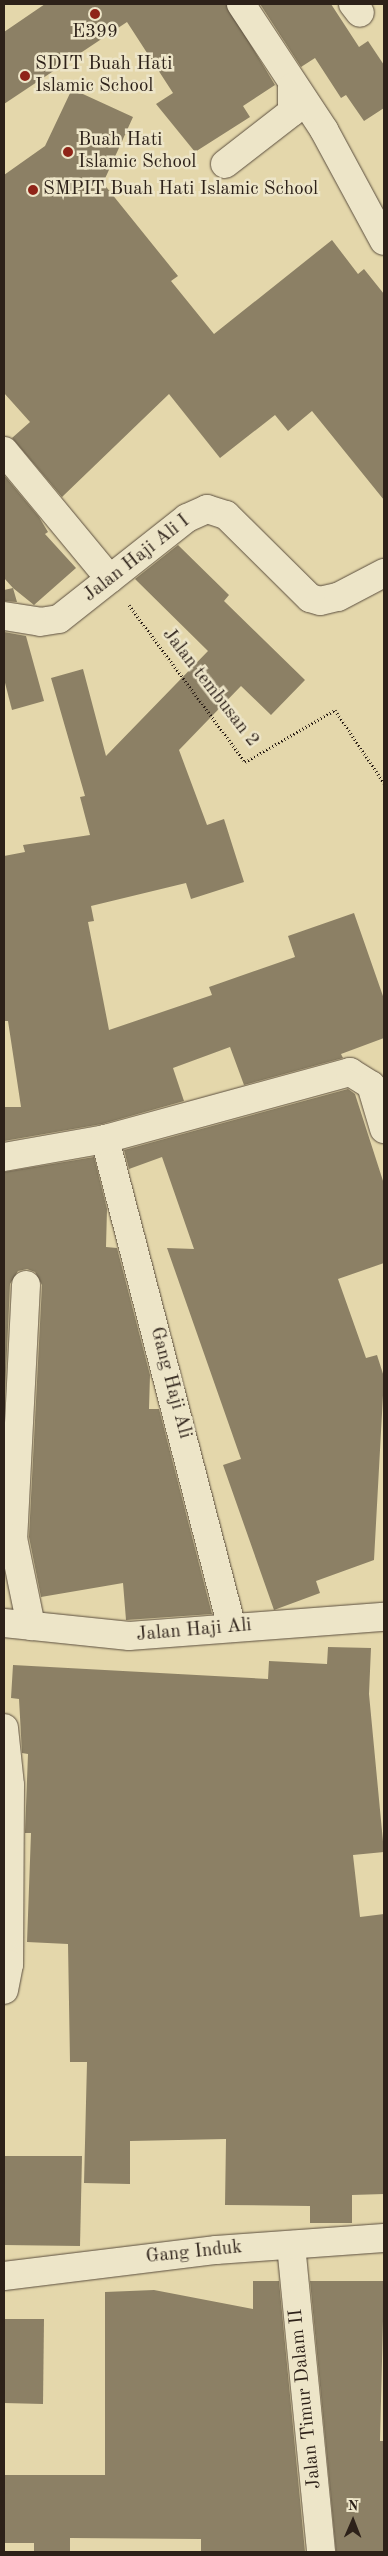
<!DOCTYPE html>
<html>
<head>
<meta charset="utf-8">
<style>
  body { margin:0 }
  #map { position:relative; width:388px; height:2556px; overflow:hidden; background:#e4d7ab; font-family:"Old Standard TT",serif }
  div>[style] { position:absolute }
  .building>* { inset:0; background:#8c8065 }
  .path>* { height:3px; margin-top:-1.5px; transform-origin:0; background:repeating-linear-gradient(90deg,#2d2119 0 1px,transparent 0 3.5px) }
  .roads { filter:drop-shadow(0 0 1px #5b4e3e) drop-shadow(0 0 1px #5b4e3e) }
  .minor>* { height:28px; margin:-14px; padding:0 14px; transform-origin:14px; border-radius:14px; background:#ede5c8 }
  .dots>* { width:14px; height:14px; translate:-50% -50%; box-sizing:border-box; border:2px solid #ede5c8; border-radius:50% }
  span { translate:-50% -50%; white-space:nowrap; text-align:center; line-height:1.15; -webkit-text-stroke:5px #ede5c8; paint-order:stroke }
  .poi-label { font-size:19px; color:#2d2119 }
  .left { translate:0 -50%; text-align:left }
  .street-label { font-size:19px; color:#2d2119 }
  .frame { position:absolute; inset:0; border:5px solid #2d2119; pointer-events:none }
  .north { position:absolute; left:328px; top:2496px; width:50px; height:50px; -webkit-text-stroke:4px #ede5c8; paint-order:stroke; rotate:1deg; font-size:14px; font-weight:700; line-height:20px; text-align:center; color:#2d2119 }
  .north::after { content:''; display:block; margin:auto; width:18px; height:22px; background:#2d2119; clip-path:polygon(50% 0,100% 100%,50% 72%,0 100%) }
</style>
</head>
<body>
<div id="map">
  <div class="building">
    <i style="clip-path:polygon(45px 4px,226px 4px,275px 85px,243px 106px,250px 117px,195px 152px,156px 104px,173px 93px,127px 22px,4px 104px,4px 32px)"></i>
    <i style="clip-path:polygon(260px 4px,331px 4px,359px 47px,368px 41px,384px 65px,384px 108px,364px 121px,346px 95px,341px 98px,315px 58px,301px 67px)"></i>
    <i style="clip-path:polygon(72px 89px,133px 117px,103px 183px,178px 276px,171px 281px,214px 334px,332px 240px,358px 274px,364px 269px,384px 294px,384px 500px,312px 411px,288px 431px,275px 415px,220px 458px,169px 394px,62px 497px,12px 438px,30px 422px,4px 393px,4px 175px,45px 146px)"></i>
    <i style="clip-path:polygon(4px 475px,39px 517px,48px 532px,45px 534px,76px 568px,34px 605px,13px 588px,17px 602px,4px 601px,4px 590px,13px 588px,4px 578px)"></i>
    <i style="clip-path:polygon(178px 545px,229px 595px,224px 601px,305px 680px,271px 715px,241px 686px,179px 750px,207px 825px,224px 819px,244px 882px,191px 899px,186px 883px,91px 906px,94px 921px,88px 922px,109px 1030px,212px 995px,209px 987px,295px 957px,288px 936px,354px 913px,384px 999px,384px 1038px,341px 1054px,343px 1058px,244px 1085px,230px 1047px,173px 1068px,184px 1101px,102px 1124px,4px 1141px,4px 1107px,21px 1107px,8px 1021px,4px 1021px,4px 856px,25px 852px,23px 845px,90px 835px,80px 797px,85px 796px,51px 678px,83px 669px,106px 756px,208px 651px,135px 579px)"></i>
    <i style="clip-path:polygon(4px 632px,26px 636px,44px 701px,12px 710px,4px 679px)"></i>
    <i style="clip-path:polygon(348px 1089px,355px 1094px,384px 1184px,384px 1263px,338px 1279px,366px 1358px,377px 1355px,384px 1377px,374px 1560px,316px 1581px,320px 1593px,274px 1610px,223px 1465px,241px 1459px,167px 1248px,194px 1249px,162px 1157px,129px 1169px,124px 1150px)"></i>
    <i style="clip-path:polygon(94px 1157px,107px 1209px,106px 1247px,117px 1248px,150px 1375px,149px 1409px,159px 1409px,212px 1614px,126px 1620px,123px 1583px,41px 1597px,29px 1537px,42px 1285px,35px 1272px,27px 1269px,18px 1271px,10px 1284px,4px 1414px,4px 1172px)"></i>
    <i style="clip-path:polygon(328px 1647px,371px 1648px,369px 1694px,384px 1852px,353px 1855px,360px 1917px,384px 1914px,384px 2194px,352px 2195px,352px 2223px,310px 2223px,310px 2206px,225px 2205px,226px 2139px,130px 2141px,130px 2184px,84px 2183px,87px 2062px,70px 2062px,68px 1944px,27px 1942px,31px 1833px,25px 1833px,28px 1754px,22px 1753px,19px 1699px,11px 1698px,13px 1665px,268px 1679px,269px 1661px,327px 1664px)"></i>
    <i style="clip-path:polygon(4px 2156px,82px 2156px,80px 2246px,4px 2245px)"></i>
    <i style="clip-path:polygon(253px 2281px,279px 2281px,305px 2552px,201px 2552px,201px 2539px,70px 2538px,70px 2552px,34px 2552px,34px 2543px,4px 2543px,4px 2475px,105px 2475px,105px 2292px,154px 2290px,253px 2309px)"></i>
    <i style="clip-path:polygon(310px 2281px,384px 2281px,380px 2441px,384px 2441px,384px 2552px,336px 2552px)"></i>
    <i style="clip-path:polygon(4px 2319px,44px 2319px,43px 2404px,4px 2403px)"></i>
  </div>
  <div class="path">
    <i style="left:129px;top:605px;width:195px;rotate:53.5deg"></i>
    <i style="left:245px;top:762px;width:104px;rotate:-30deg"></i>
    <i style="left:335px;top:710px;width:88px;rotate:56.1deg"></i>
  </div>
  <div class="roads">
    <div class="minor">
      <i style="left:241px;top:4px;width:151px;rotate:56.6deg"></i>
      <i style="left:324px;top:130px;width:126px;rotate:61.6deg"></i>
      <i style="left:353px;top:4px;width:11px;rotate:52deg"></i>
      <i style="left:225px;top:164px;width:85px;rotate:-37.8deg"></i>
      <i style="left:292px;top:112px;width:25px;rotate:-90deg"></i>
      <i style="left:4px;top:451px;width:166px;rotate:50.4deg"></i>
      <i style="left:4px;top:616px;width:36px;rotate:9deg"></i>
      <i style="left:40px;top:622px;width:19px;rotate:-9deg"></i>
      <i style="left:59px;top:619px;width:163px;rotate:-38.3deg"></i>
      <i style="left:187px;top:518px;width:22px;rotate:-24deg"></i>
      <i style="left:207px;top:509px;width:20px;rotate:18deg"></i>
      <i style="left:226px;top:515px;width:118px;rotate:44.7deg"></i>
      <i style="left:310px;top:598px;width:10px;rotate:17deg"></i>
      <i style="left:320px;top:601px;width:18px;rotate:-13deg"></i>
      <i style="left:338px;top:597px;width:52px;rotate:-27.6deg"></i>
      <i style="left:105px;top:1139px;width:505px;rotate:75.44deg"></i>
      <i style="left:4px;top:1157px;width:103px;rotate:-10.1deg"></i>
      <i style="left:105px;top:1139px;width:254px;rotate:-15.3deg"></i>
      <i style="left:350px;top:1072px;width:25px;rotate:32deg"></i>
      <i style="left:371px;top:1085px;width:46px;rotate:73.5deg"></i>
      <i style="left:26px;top:1285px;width:253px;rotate:92.9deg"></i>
      <i style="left:13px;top:1538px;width:90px;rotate:78.4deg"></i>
      <i style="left:4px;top:1623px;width:126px;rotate:5.9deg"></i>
      <i style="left:129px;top:1636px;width:256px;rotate:-4.3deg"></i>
      <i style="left:4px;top:1728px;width:57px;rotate:84deg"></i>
      <i style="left:10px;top:1785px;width:179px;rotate:90.3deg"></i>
      <i style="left:9px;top:1964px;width:5px;rotate:-169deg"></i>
      <i style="left:4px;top:1990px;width:26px;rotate:-79deg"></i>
      <i style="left:291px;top:2245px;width:308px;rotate:84.4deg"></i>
      <i style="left:4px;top:2276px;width:214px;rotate:-7deg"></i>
      <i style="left:216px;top:2250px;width:168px;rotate:-4.1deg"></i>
    </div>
  </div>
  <div class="dots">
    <i style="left:95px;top:14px;background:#8f2418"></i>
    <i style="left:25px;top:76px;background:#8f2418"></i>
    <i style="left:68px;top:152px;background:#8f2418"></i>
    <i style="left:33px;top:190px;background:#8f2418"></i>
  </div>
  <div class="poi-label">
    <span style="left:95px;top:33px">E399</span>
    <span class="left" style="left:35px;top:76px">SDIT Buah Hati<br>Islamic School</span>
    <span class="left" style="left:78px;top:152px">Buah Hati<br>Islamic School</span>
    <span class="left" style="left:43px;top:190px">SMPIT Buah Hati Islamic School</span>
  </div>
  <div class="street-label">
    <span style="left:137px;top:559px;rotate:-38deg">Jalan Haji Ali I</span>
    <span style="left:210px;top:688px;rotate:52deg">Jalan tembusan 2</span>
    <span style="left:170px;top:1383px;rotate:75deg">Gang Haji Ali</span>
    <span style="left:194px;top:1631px;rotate:-5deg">Jalan Haji Ali</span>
    <span style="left:194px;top:2253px;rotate:-6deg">Gang Induk</span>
    <span style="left:306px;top:2399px;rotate:-96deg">Jalan Timur Dalam II</span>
  </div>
  <div class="frame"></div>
  <div class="north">N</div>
</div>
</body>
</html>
